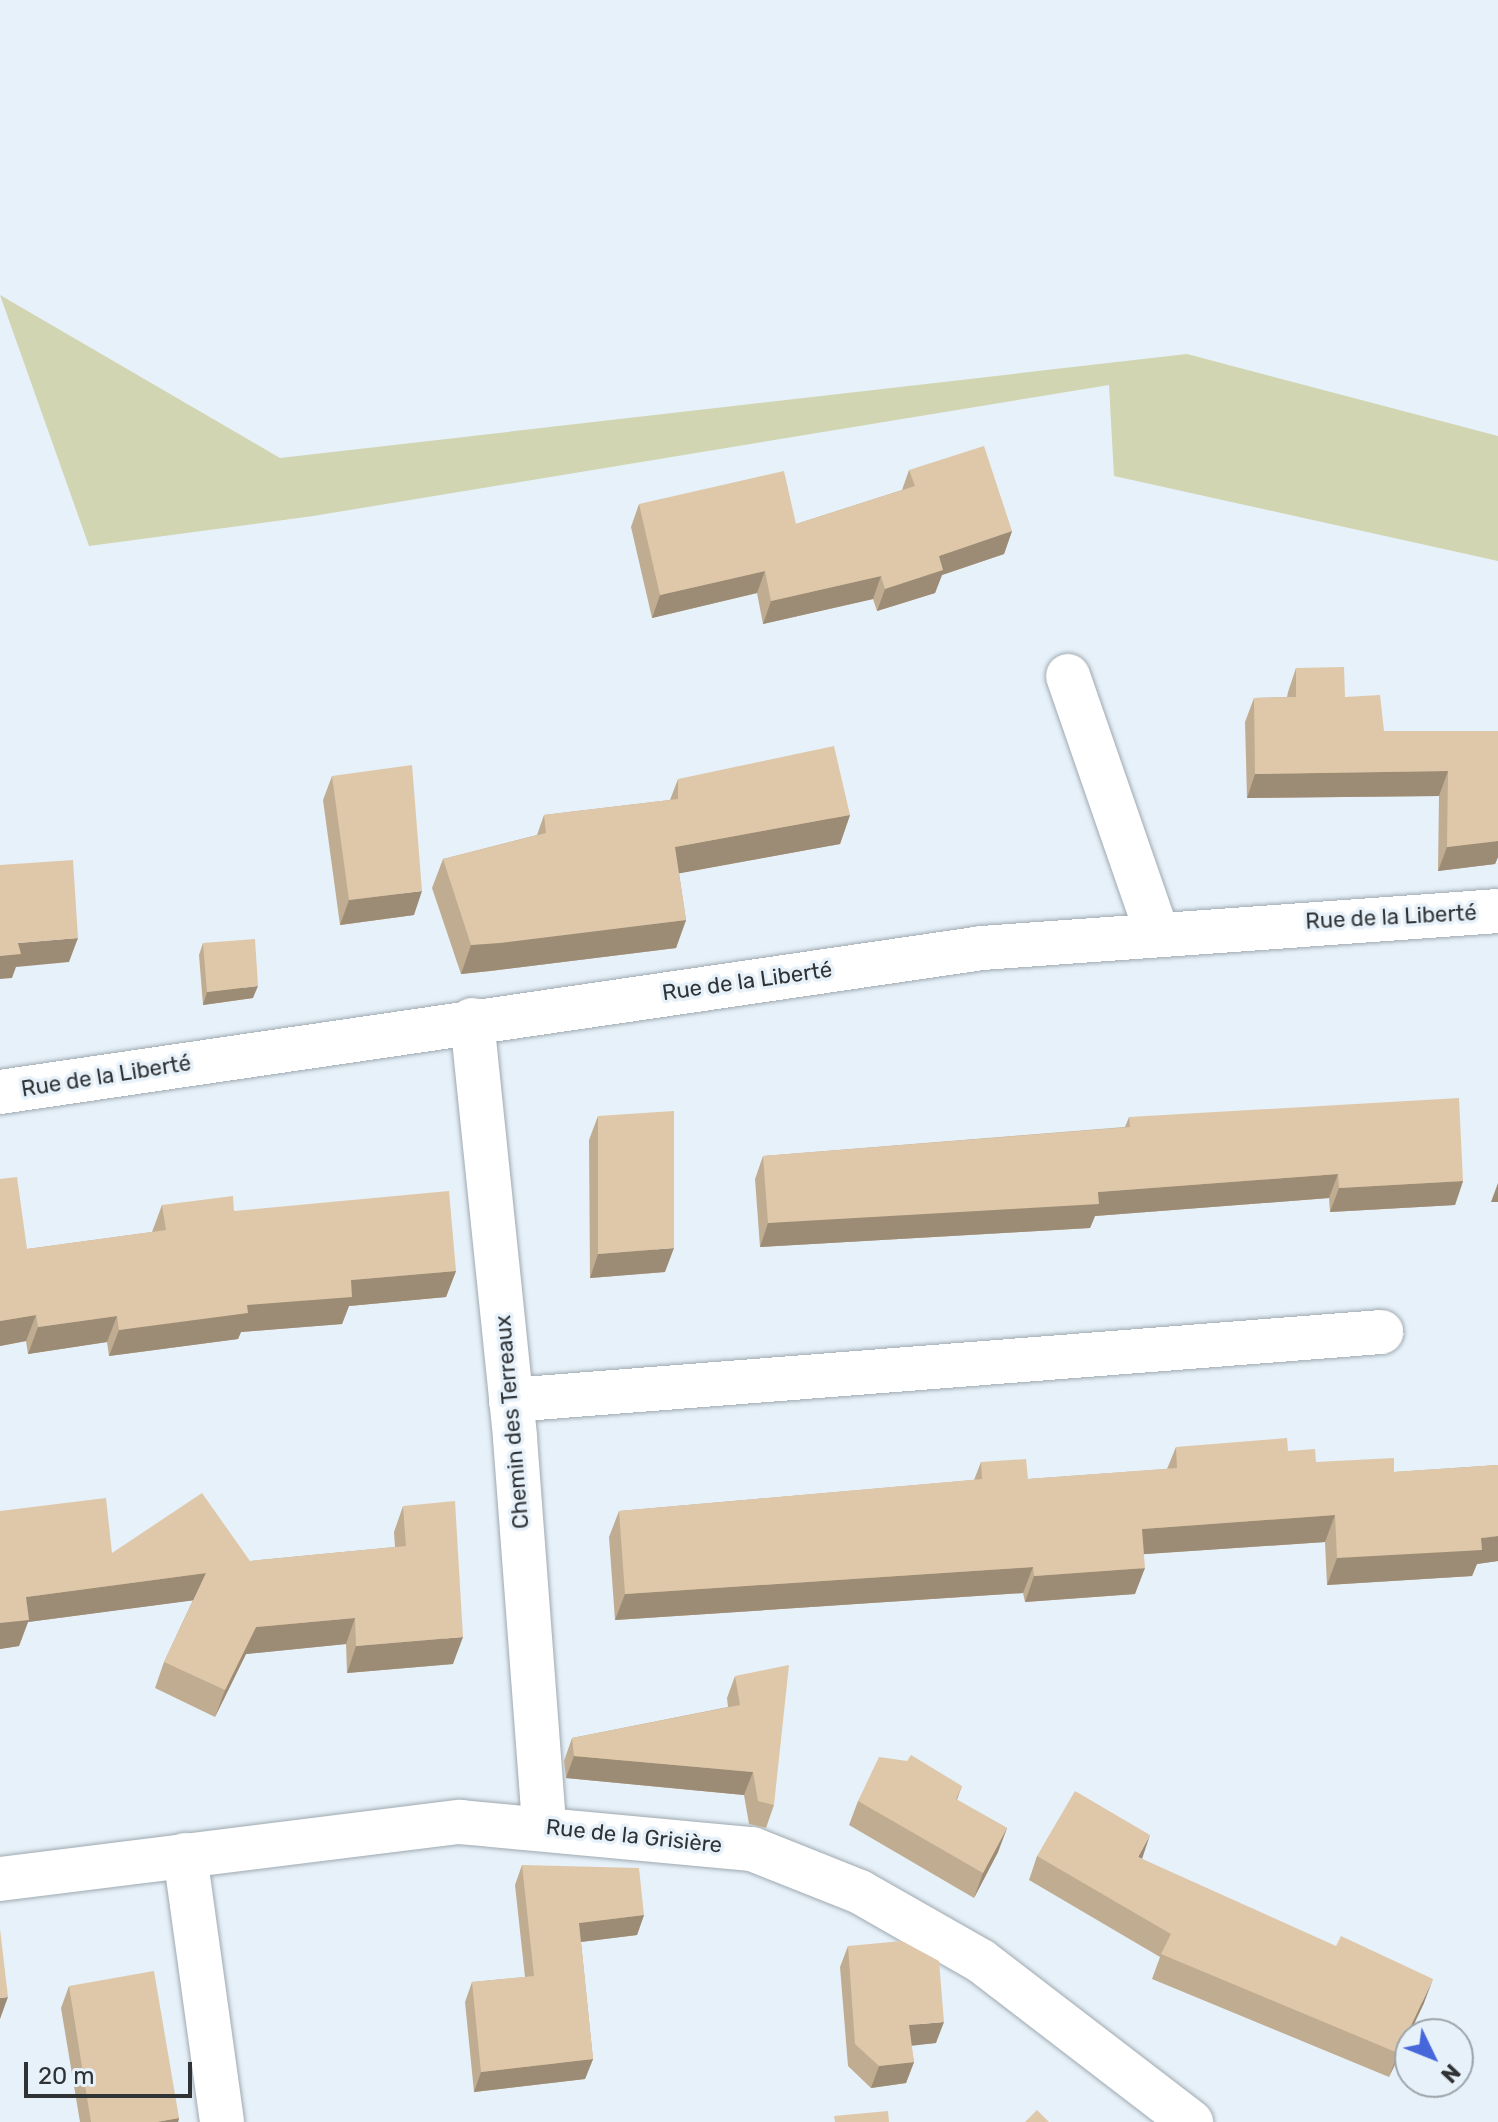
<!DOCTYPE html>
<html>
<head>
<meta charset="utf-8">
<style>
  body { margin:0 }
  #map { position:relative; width:1498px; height:2122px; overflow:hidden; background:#e7f1f9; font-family:Rubik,sans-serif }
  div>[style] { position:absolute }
  .green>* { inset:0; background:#d1d5b2 }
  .roads { filter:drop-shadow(0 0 2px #9fa9b0) drop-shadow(0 0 2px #9fa9b0) }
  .minor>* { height:44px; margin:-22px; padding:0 22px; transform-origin:22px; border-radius:22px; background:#fff }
  .wall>* { inset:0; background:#c0ac91 }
  .shaded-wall>* { inset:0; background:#9c8c76 }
  .building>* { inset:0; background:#dfc8a9 }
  span { translate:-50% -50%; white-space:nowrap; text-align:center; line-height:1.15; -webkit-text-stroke:7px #e7f1f9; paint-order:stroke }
  .street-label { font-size:22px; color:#2f3336 }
  .north { position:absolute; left:1394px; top:2018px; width:80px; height:80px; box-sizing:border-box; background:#e7f1f9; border:2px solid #9da5ab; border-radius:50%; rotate:133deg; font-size:22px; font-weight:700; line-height:32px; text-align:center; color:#2f3336 }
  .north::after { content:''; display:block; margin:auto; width:28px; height:36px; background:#4667da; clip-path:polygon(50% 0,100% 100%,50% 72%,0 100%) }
  .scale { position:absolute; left:24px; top:2062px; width:168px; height:36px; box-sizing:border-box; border:4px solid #2f3336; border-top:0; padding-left:10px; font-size:24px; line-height:28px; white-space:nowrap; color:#2f3336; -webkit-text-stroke:6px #e7f1f9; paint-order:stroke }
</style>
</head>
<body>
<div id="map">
  <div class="green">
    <i style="clip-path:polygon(0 295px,280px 458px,1187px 354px,1498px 436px,1498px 561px,1114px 476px,1109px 385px,313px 516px,89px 546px)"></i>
  </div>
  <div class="roads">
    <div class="minor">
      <i style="left:1068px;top:676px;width:269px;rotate:70.9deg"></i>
      <i style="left:472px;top:1020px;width:420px;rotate:84.1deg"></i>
      <i style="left:515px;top:1438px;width:388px;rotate:85.7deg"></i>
      <i style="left:0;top:1092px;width:993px;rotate:-8.34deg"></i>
      <i style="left:982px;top:948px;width:517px;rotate:-4.1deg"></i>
      <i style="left:511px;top:1400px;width:873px;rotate:-4.47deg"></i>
      <i style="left:185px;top:1855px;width:270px;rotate:82.1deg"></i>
      <i style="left:0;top:1879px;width:464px;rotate:-7.1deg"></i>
      <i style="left:460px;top:1822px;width:293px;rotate:5.3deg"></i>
      <i style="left:752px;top:1849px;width:116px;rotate:21.7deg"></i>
      <i style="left:860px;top:1892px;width:139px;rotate:29.7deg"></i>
      <i style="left:981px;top:1961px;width:265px;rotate:37.5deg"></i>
    </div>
  </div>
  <div class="wall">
    <i style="clip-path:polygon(909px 470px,1012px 531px,1004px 554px,942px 575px,935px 593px,877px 611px,873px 599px,763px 624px,757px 593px,652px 618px,631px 527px,639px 504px,796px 524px,902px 490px)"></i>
    <i style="clip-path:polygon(1296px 668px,1345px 697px,1384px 731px,1498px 731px,1498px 857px,1495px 864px,1438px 871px,1439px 796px,1247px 798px,1245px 722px,1254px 698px,1287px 697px,1288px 692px)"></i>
    <i style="clip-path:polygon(332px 776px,414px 915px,340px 925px,323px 800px)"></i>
    <i style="clip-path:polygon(678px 779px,850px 815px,840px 844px,679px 873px,686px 920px,676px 948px,490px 971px,461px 974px,432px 888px,443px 859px,537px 835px,544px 815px,670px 800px)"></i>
    <i style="clip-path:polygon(203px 943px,253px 998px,203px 1005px,199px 955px)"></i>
    <i style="clip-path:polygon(598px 1116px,665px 1272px,590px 1278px,589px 1140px)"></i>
    <i style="clip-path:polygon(1129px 1117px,1463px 1181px,1455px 1205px,1330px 1212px,1329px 1198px,1095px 1216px,1090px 1228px,760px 1247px,755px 1179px,763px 1156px,1125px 1127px)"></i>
    <i style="clip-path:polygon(0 1179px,27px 1249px,152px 1232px,162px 1205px,234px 1211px,456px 1271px,446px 1297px,349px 1306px,342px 1324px,241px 1332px,238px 1339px,109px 1356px,107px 1342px,28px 1354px,26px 1341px,0 1346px)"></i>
    <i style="clip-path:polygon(1176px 1447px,1288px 1451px,1316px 1462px,1394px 1472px,1498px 1465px,1498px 1561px,1477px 1564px,1472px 1576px,1327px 1585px,1325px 1542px,1144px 1554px,1135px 1594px,1025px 1602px,1023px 1593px,615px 1620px,609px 1537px,619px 1511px,974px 1480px,981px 1462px,1028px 1479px,1167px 1469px)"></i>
    <i style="clip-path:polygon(403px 1506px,453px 1664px,347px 1673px,346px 1644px,246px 1654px,215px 1717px,155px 1688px,164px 1662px,193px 1600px,28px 1622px,19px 1646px,0 1649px,0 1511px,112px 1553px,250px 1561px,395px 1547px,394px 1532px)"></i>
    <i style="clip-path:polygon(735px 1676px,774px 1805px,766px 1828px,749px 1824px,744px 1795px,566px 1778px,564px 1761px,572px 1738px,728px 1707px,727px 1698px)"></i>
    <i style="clip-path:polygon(962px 1786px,957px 1800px,1007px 1828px,998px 1852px,974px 1898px,849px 1825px,858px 1801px)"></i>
    <i style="clip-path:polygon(1037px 1856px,1142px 1859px,1424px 2003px,1389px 2077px,1152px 1979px,1160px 1957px,1029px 1880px)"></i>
    <i style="clip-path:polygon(522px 1865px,644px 1915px,637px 1935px,581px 1942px,593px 2059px,585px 2079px,474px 2092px,465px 2002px,472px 1982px,525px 1977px,515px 1885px)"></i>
    <i style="clip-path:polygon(848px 1946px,936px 2043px,911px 2045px,914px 2062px,906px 2083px,871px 2088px,848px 2066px,840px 1967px)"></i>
    <i style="clip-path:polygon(69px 1986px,179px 2118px,178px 2122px,80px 2122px,61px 2008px)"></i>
  </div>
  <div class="shaded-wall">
    <i style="clip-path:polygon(1012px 531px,1004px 554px,942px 575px,935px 593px,877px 611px,885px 589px,939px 556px)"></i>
    <i style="clip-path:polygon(765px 571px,757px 593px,652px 618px,660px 595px)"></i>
    <i style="clip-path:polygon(881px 576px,873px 599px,763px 624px,771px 601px)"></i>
    <i style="clip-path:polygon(1448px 771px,1439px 796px,1247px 798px,1255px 774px)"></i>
    <i style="clip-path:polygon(850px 815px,840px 844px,665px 876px,675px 847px)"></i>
    <i style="clip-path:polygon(1498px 841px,1498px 857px,1495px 864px,1438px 871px,1447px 847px)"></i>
    <i style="clip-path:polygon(422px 891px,414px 915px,340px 925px,349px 900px)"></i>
    <i style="clip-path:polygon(686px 920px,676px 948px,490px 971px,461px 974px,471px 945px)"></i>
    <i style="clip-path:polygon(78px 938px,69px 962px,16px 967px,12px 978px,0 979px,0 956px,18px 943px)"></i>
    <i style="clip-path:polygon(258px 986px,253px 998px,203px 1005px,207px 992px)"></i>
    <i style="clip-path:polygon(1338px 1174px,1329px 1198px,1095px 1216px,1090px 1228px,760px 1247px,768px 1223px,1098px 1192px)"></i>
    <i style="clip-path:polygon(1463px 1181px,1455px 1205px,1330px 1212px,1339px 1188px)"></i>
    <i style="clip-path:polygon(1498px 1183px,1498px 1202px,1491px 1202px)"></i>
    <i style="clip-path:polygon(674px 1248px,665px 1272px,590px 1278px,598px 1254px)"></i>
    <i style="clip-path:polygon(456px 1271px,446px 1297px,349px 1306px,342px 1324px,241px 1332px,238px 1339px,109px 1356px,119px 1330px,247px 1305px,351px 1280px)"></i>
    <i style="clip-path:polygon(36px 1315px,26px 1341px,0 1346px,0 1321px)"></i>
    <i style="clip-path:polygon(117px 1316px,107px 1342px,28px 1354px,38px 1327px)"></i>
    <i style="clip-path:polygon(1335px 1515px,1325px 1542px,1132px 1555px,1142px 1529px)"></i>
    <i style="clip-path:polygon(1498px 1536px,1498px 1561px,1477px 1564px,1472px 1576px,1327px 1585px,1337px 1558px)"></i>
    <i style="clip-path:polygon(1033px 1567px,1023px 1593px,615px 1620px,625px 1594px)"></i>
    <i style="clip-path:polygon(1145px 1568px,1135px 1594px,1025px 1602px,1034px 1576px)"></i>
    <i style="clip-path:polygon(206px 1573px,196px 1600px,28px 1622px,19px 1646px,0 1649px,0 1623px,26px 1597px)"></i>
    <i style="clip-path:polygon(355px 1618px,346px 1644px,246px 1654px,215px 1717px,225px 1690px,256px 1627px)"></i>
    <i style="clip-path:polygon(463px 1637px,453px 1664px,347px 1673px,356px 1646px)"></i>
    <i style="clip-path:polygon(574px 1756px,753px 1772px,744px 1795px,566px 1778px)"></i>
    <i style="clip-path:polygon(1007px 1828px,998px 1852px,974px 1898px,983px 1873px)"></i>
    <i style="clip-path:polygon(1150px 1835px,1142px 1859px,1138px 1857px)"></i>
    <i style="clip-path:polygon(644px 1915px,637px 1935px,572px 1943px,579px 1923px)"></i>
    <i style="clip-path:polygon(1433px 1979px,1424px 2003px,1389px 2077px,1398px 2053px)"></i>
    <i style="clip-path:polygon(8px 1997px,0 2019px,0 1998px)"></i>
    <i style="clip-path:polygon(944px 2022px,936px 2043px,901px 2047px,909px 2025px)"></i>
    <i style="clip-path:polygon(593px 2059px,585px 2079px,474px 2092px,481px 2072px)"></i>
    <i style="clip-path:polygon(914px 2062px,906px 2083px,871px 2088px,879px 2066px)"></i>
    <i style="clip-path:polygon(179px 2118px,178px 2122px,157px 2122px)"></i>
  </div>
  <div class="building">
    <i style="clip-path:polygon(984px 446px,1012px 531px,939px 556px,943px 570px,885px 589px,881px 576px,771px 601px,765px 571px,660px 595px,639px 504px,784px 471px,796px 524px,915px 486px,909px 470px)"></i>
    <i style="clip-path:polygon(1344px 667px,1345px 697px,1380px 695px,1384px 731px,1498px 731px,1498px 841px,1447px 847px,1448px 771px,1255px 774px,1254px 698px,1296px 697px,1296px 668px)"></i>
    <i style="clip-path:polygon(834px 746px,850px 815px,675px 847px,686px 920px,500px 943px,471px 945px,443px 859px,546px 833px,544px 815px,678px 799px,678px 779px)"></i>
    <i style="clip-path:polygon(412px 765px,422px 891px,349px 900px,332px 776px)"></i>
    <i style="clip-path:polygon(73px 860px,78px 938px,18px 943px,21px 954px,0 956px,0 865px)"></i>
    <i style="clip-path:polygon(255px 939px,258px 986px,207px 992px,203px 943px)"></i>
    <i style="clip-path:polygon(1459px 1098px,1463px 1181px,1339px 1188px,1338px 1174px,1098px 1192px,1099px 1204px,768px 1223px,763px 1156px,1130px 1127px,1129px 1117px)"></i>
    <i style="clip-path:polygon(674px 1111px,674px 1248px,598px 1254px,598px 1116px)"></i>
    <i style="clip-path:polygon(17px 1177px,27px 1249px,166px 1230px,162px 1205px,233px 1196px,234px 1211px,449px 1191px,456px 1271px,351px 1280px,352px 1297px,247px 1305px,248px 1313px,119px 1330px,117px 1316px,38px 1327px,36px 1315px,0 1321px,0 1179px)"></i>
    <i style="clip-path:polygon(1287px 1438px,1288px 1451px,1315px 1449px,1316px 1462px,1394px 1458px,1394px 1472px,1498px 1465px,1498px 1536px,1481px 1538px,1482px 1550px,1337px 1558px,1335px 1515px,1142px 1529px,1145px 1568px,1034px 1576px,1033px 1567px,625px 1594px,619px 1511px,982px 1479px,981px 1462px,1026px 1459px,1028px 1479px,1177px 1468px,1176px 1447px)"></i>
    <i style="clip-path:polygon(202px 1493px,250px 1561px,406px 1546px,403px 1506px,455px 1501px,463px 1637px,356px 1646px,355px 1618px,256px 1627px,225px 1690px,164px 1662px,206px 1573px,26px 1597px,29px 1620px,0 1623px,0 1511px,106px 1498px,112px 1553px)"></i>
    <i style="clip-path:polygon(789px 1665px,774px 1805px,758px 1801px,753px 1772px,574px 1756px,572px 1738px,740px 1705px,735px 1676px)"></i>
    <i style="clip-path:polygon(911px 1755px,962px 1786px,956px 1799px,1007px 1828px,983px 1873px,858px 1801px,879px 1757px,907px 1761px)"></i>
    <i style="clip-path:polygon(1075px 1791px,1150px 1835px,1138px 1857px,1336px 1946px,1341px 1936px,1433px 1979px,1398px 2053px,1161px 1954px,1171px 1934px,1037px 1856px)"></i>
    <i style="clip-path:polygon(522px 1865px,639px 1868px,644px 1915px,579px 1923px,593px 2059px,481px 2072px,472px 1982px,534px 1976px)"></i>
    <i style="clip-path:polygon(0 1929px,8px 1997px,0 1998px)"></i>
    <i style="clip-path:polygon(902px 1941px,939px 1961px,944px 2022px,909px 2025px,914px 2062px,879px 2066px,855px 2044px,848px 1946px)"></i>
    <i style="clip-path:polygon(154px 1971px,179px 2118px,157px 2122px,91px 2122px,69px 1986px)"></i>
    <i style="clip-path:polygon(1037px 2110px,1049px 2122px,1025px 2122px)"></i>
    <i style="clip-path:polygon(888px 2111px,889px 2122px,835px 2122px,834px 2116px)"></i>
  </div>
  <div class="street-label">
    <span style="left:1391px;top:917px;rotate:-3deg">Rue de la Liberté</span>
    <span style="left:747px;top:981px;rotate:-8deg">Rue de la Liberté</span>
    <span style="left:106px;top:1076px;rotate:-9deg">Rue de la Liberté</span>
    <span style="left:512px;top:1422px;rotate:-95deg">Chemin des Terreaux</span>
    <span style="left:634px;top:1836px;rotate:6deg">Rue de la Grisière</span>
  </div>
  <div class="north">N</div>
  <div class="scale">20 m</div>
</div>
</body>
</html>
